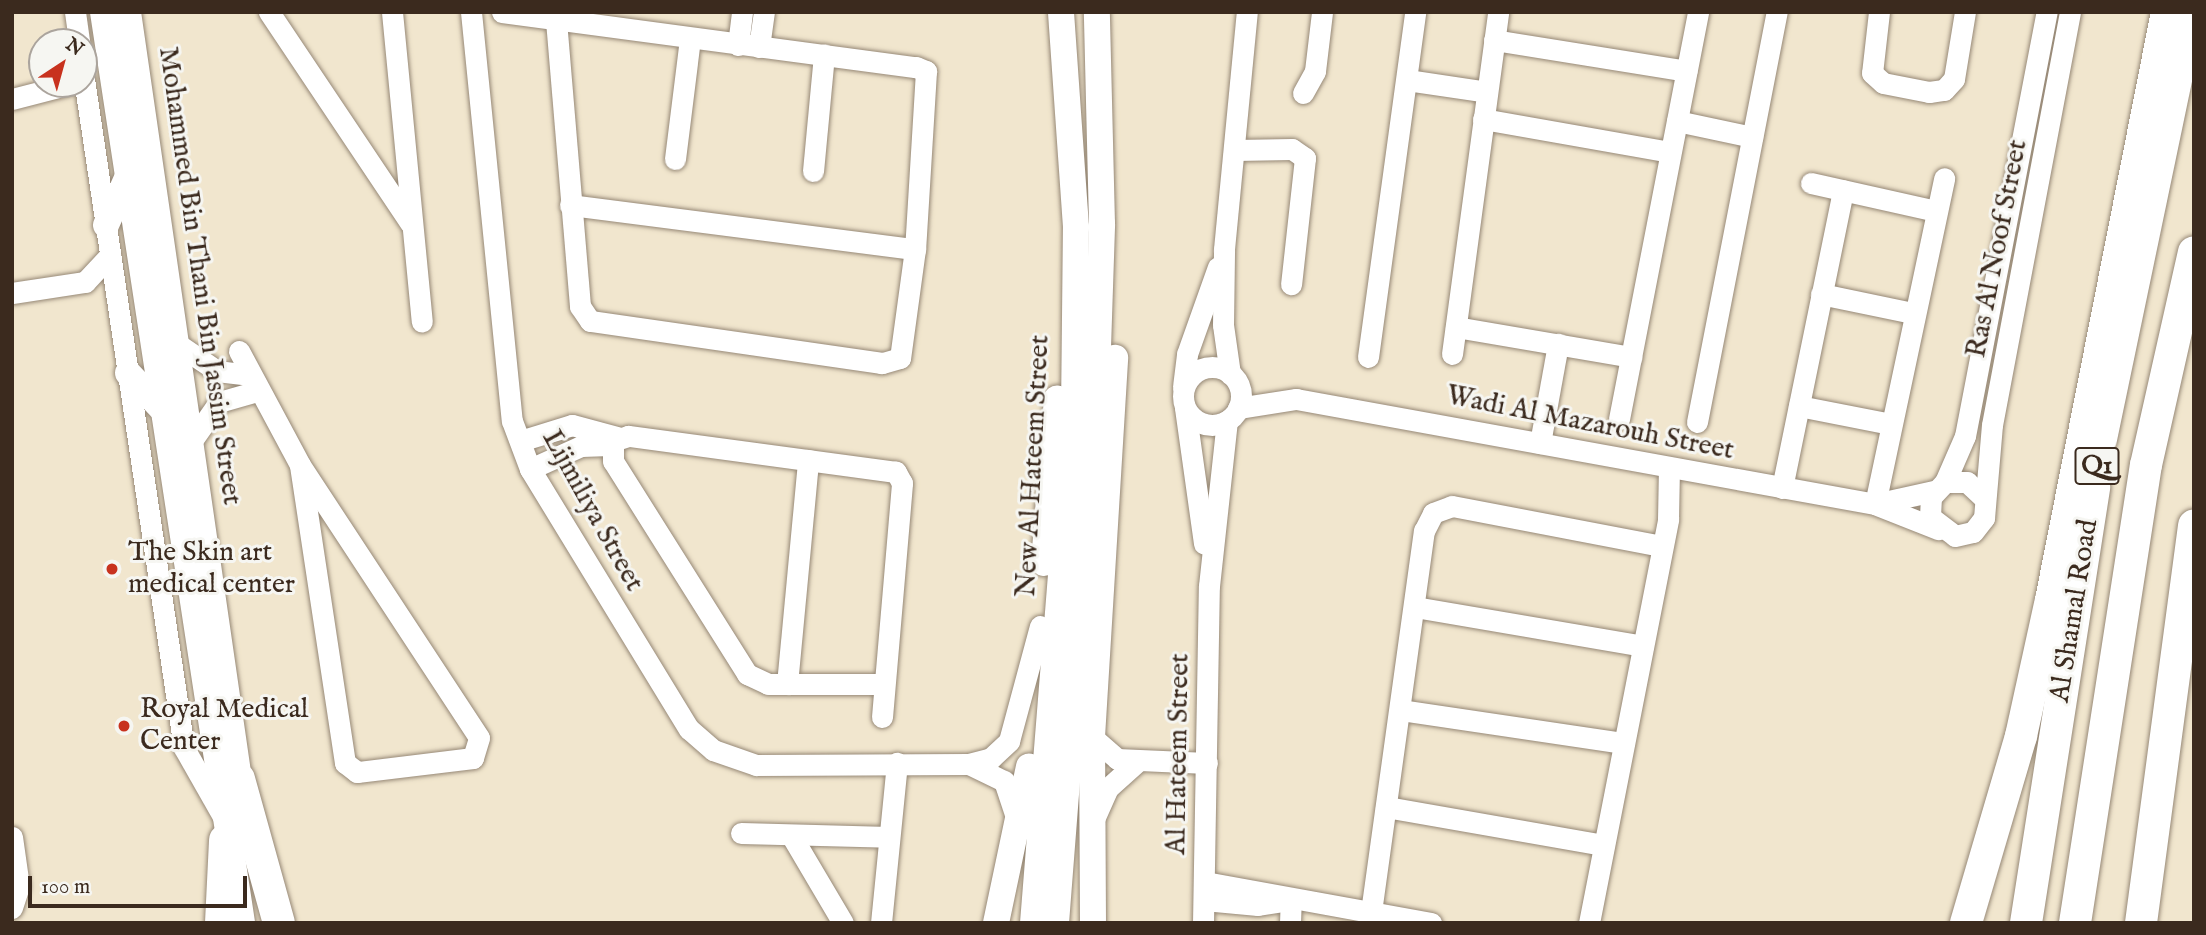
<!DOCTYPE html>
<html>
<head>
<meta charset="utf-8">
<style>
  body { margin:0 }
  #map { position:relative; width:2206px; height:935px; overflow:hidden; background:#f1e6ce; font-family:"IM FELL English",serif }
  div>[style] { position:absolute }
  .roads { filter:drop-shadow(0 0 2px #968876) drop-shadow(0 0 2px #968876) }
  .minor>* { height:21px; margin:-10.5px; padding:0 10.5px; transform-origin:10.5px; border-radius:10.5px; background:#fff }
  .minor>.ring { margin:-10.5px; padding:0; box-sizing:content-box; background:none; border:21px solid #fff; border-radius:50% }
  .major>* { height:26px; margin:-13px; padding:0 13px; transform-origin:13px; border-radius:13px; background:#fff }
  .highway>* { height:32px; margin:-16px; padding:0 16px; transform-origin:16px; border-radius:16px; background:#fff }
  .dots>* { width:19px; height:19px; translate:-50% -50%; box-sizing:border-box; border:4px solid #f6f6f2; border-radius:50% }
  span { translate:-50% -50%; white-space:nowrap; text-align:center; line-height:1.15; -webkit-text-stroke:6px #f6f6f2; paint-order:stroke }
  .shield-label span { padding:2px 5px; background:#f6f6f2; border:2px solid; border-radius:5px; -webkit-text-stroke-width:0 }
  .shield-label { font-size:26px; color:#3b2a1e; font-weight:700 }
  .street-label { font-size:28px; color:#3b2a1e }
  .poi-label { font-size:28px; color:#3b2a1e }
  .left { translate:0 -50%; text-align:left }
  .frame { position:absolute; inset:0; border:14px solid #3b2a1e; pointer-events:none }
  .north { position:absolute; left:28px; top:28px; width:70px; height:70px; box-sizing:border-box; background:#f6f6f2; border:2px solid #aba49d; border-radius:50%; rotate:36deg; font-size:19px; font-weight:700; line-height:28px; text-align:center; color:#3b2a1e }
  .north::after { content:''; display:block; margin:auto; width:24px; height:32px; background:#c8321e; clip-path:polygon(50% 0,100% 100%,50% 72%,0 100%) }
  .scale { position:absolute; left:28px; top:876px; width:219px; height:32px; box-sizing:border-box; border:4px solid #3b2a1e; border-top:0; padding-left:9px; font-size:21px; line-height:24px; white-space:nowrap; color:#3b2a1e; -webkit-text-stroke:5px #f6f6f2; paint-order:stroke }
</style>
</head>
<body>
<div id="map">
  <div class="roads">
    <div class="minor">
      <i style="left:75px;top:12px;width:30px;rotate:82deg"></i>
      <i style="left:269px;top:12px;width:254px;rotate:56.2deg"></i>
      <i style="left:392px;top:12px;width:311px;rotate:84.5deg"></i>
      <i style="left:471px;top:12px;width:411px;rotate:84.3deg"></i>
      <i style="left:512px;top:421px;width:51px;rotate:69.4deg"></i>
      <i style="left:530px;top:469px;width:305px;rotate:58.6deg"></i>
      <i style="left:689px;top:729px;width:32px;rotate:41deg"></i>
      <i style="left:713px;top:750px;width:46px;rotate:19.2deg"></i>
      <i style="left:756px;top:765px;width:213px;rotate:-0.3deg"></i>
      <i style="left:969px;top:764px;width:39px;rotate:26deg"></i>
      <i style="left:1004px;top:781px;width:41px;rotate:71.6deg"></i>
      <i style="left:502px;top:12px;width:418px;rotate:7.6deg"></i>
      <i style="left:916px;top:67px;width:11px;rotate:22deg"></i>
      <i style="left:926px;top:71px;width:178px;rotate:93.5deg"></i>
      <i style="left:915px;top:249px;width:110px;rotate:97.8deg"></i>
      <i style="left:900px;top:358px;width:19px;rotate:164deg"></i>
      <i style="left:882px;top:363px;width:295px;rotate:-171.8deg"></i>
      <i style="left:590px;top:321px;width:18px;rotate:-124deg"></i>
      <i style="left:580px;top:306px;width:288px;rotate:-94.8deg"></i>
      <i style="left:1879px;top:12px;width:61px;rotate:96.5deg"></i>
      <i style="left:1872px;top:73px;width:15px;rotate:42deg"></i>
      <i style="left:1883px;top:83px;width:47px;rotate:11.1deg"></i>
      <i style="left:1929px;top:92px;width:15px;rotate:-8deg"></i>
      <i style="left:1944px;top:90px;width:15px;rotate:-48deg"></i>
      <i style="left:1954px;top:79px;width:68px;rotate:-80.7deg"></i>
      <i style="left:1494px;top:40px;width:195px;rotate:9.1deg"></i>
      <i style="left:738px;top:45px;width:33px;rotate:-83deg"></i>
      <i style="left:759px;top:47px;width:35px;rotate:-82deg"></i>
      <i style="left:84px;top:79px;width:676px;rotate:81.5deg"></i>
      <i style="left:184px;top:748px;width:77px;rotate:60.4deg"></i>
      <i style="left:1407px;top:80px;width:81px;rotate:8.5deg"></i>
      <i style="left:1303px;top:93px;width:25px;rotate:-61deg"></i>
      <i style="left:1315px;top:71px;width:59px;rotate:-83.2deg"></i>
      <i style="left:12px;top:99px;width:60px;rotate:-14.5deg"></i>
      <i style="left:1483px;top:119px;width:190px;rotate:10deg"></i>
      <i style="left:1677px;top:121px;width:77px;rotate:12deg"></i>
      <i style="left:1235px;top:150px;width:57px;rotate:-1deg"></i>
      <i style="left:1292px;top:149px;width:16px;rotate:35deg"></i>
      <i style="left:1305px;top:158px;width:127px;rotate:96.3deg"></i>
      <i style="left:675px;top:159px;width:121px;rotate:-82.9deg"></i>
      <i style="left:813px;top:171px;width:117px;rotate:-84.6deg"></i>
      <i style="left:1811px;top:183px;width:128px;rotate:12.6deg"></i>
      <i style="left:570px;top:205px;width:348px;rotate:7.3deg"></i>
      <i style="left:12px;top:293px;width:74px;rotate:-8.6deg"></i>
      <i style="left:85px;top:282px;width:37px;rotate:-47deg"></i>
      <i style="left:1821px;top:294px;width:94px;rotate:11.7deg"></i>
      <i style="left:1456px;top:327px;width:178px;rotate:9.7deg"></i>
      <i style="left:176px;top:343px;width:50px;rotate:34.3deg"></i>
      <i style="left:217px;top:371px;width:32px;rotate:7deg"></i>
      <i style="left:239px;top:351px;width:129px;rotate:61.8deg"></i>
      <i style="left:300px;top:465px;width:326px;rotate:56.7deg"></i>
      <i style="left:479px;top:738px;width:21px;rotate:107deg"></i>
      <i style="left:473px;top:758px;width:117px;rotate:173.1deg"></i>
      <i style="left:357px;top:772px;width:15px;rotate:-143deg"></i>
      <i style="left:345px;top:763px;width:301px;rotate:-98.6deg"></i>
      <i style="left:1452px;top:354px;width:345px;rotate:-82.3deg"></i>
      <i style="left:1368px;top:357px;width:348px;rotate:-82.2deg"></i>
      <i class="ring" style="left:1183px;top:367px;width:37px;height:37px"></i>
      <i style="left:1230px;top:374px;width:49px;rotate:-98.1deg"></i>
      <i style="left:1223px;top:325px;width:76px;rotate:-89.2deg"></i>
      <i style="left:1224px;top:249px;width:238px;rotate:-84.5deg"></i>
      <i style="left:1183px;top:387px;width:33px;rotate:-83deg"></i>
      <i style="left:1187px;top:354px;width:92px;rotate:-70.4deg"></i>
      <i style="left:1799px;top:406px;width:94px;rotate:11.1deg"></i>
      <i style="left:1185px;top:408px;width:137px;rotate:82deg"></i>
      <i style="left:1238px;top:408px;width:59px;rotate:-8.8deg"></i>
      <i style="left:1296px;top:399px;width:588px;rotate:10.28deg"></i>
      <i style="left:1875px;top:504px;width:60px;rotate:-12.4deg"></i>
      <i style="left:1619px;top:419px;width:415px;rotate:-79deg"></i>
      <i style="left:1697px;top:422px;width:418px;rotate:-79deg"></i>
      <i style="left:520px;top:441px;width:54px;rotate:-17.1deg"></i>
      <i style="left:572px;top:425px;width:47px;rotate:14.9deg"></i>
      <i style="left:191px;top:442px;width:49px;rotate:-55deg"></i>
      <i style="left:219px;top:402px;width:40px;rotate:-16deg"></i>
      <i style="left:1540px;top:443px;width:101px;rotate:-79.7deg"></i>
      <i style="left:530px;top:469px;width:56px;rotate:-24.3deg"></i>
      <i style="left:581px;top:446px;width:29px;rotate:-2deg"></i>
      <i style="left:1945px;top:482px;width:50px;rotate:-66.5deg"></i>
      <i style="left:1965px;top:436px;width:432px;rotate:-79.1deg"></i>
      <i style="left:1782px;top:488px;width:304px;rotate:-78.4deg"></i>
      <i style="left:1983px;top:497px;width:22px;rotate:-137deg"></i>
      <i style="left:1967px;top:482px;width:22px;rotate:180deg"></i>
      <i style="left:1945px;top:482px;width:21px;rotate:133deg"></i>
      <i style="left:1931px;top:497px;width:20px;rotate:93deg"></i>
      <i style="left:1930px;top:517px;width:31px;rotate:37deg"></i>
      <i style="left:1955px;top:536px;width:18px;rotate:-13deg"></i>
      <i style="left:1973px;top:532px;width:18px;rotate:-52deg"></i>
      <i style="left:1984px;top:518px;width:93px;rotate:-85.1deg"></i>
      <i style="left:1992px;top:425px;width:420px;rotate:-79.3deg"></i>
      <i style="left:1875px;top:504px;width:333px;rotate:-78deg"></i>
      <i style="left:1877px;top:505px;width:66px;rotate:21.5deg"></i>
      <i style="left:1415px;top:607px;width:231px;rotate:9.7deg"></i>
      <i style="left:787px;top:684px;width:225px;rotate:-84.6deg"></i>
      <i style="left:1400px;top:710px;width:226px;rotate:8.4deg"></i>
      <i style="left:882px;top:717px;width:235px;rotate:-85.1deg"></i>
      <i style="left:902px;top:483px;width:13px;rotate:-119deg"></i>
      <i style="left:896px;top:472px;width:270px;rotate:-172.3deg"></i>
      <i style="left:628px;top:436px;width:16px;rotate:162deg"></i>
      <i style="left:613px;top:441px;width:20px;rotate:90deg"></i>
      <i style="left:613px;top:461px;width:252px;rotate:57.8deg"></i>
      <i style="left:747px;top:674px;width:23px;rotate:25deg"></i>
      <i style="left:768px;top:684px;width:116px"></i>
      <i style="left:1092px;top:737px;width:33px;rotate:41deg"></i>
      <i style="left:1117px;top:759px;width:90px;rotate:2.5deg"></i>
      <i style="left:969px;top:764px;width:23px;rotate:-15deg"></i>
      <i style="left:991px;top:758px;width:25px;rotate:-43deg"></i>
      <i style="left:1009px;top:741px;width:119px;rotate:-74.9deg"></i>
      <i style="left:1386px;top:807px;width:221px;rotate:9.9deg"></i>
      <i style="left:1095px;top:817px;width:32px;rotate:-66deg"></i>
      <i style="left:1108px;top:788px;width:39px;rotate:-42deg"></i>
      <i style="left:741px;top:833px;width:148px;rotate:1.5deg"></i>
      <i style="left:791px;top:835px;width:102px;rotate:59.4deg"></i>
      <i style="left:12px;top:837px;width:49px;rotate:81.9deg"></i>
      <i style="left:19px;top:886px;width:23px;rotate:108deg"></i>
      <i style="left:1205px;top:882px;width:230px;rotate:10.3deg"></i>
      <i style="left:1204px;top:900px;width:54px;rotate:5.3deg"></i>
      <i style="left:1258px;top:905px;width:31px;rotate:-9deg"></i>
      <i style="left:1371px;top:912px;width:385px;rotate:-82.1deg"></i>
      <i style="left:1424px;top:531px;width:20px;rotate:-63deg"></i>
      <i style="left:1433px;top:513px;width:20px;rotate:-20deg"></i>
      <i style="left:1452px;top:506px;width:214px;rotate:10.8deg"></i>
      <i style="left:881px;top:923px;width:161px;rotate:-84.3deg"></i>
      <i style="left:1203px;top:923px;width:337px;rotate:-89deg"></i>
      <i style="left:1209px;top:586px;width:166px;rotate:-83.8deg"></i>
      <i style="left:1290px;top:923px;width:23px;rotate:-88deg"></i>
      <i style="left:1589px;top:923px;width:412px;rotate:-78.9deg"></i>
      <i style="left:1668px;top:519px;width:51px;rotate:-88.9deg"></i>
    </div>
    <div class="major">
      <i style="left:103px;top:12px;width:922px;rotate:81.32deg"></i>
      <i style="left:128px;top:12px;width:796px;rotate:81.77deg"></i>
      <i style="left:106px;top:225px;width:51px;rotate:-65.9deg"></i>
      <i style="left:128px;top:373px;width:48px;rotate:46.7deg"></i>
      <i style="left:1044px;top:563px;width:165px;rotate:-85.5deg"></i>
      <i style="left:996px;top:923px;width:160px;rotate:-78.1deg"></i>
      <i style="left:1033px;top:923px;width:512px;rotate:-85.4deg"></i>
      <i style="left:1074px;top:413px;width:186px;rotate:-89.4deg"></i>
      <i style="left:1076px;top:227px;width:216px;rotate:-94deg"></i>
      <i style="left:1056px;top:923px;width:517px;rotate:-85.56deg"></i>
      <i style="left:1096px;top:408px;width:184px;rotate:-88.1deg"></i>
      <i style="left:1102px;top:224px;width:212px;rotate:-91.4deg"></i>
      <i style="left:1093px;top:923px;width:186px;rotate:-90.3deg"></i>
      <i style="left:1092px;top:737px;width:380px;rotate:-86.5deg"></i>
    </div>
    <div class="highway">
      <i style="left:2101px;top:439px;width:436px;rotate:-78.2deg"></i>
      <i style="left:239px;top:779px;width:149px;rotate:74.5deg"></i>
      <i style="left:221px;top:923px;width:83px;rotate:-87.2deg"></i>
      <i style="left:1966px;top:923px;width:195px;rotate:-73.6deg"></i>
      <i style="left:2021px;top:736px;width:139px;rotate:-77.6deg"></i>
      <i style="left:2051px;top:600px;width:599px;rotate:-78.84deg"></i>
      <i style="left:2026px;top:923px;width:441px;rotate:-81.1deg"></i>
      <i style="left:2075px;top:923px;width:463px;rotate:-81.2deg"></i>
      <i style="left:2146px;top:465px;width:218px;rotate:-77.3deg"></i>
      <i style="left:2141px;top:923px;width:401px;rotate:-82.4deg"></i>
    </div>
  </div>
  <div class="dots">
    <i style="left:112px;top:569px;background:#c8321e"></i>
    <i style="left:124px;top:726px;background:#c8321e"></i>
  </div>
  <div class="shield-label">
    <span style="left:2097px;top:466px">Q1</span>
  </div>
  <div class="street-label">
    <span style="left:1998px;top:249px;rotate:-79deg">Ras Al Noof Street</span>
    <span style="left:199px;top:276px;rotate:82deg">Mohammed Bin Thani Bin Jassim Street</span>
    <span style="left:1590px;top:424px;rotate:11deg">Wadi Al Mazarouh Street</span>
    <span style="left:1034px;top:466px;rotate:-87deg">New Al Hateem Street</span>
    <span style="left:592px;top:511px;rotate:61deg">Lijmiliya Street</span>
    <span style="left:2075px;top:611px;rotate:-81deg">Al Shamal Road</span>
    <span style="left:1179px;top:754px;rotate:-89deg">Al Hateem Street</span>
  </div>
  <div class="poi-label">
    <span class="left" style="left:128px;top:569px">The Skin art<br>medical center</span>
    <span class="left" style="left:140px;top:726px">Royal Medical<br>Center</span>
  </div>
  <div class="frame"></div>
  <div class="north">N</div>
  <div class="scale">100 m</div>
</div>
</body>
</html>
